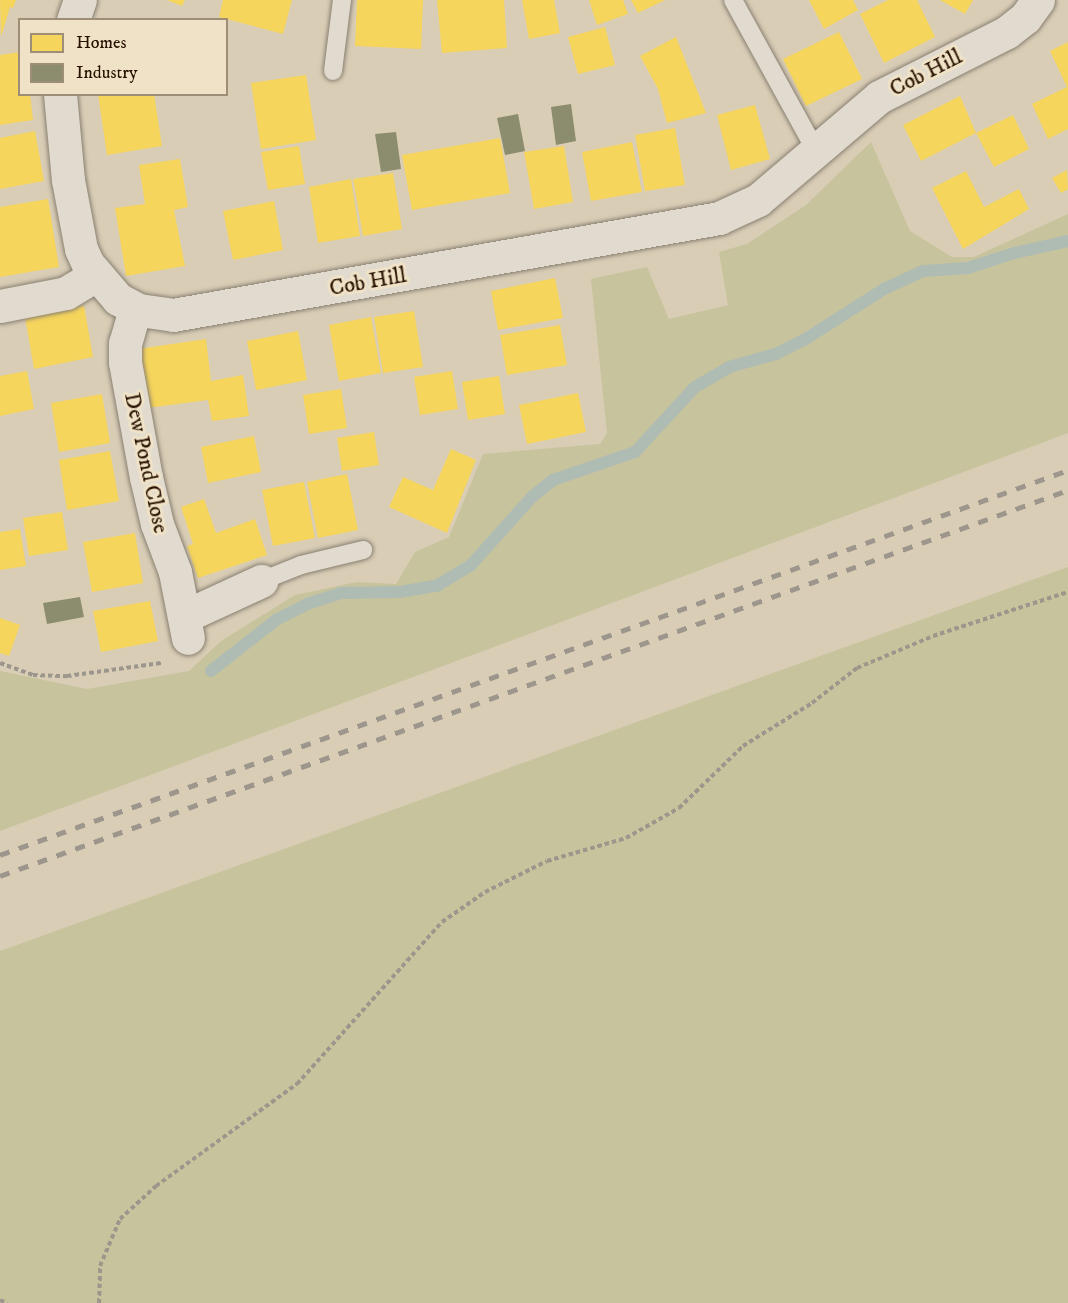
<!DOCTYPE html>
<html>
<head>
<meta charset="utf-8">
<style>
  body { margin:0 }
  #map { position:relative; width:1068px; height:1303px; overflow:hidden; background:#d9cdb6; font-family:"IM FELL DW Pica",serif }
  div>[style] { position:absolute }
  .green>* { inset:0; background:#c7c39c }
  .homes>* { inset:0; background:#f6d55c }
  .industry>* { inset:0; background:#8c8c6e }
  .stream>* { height:12px; margin:-6px; padding:0 6px; transform-origin:6px; border-radius:6px; background:#aebcb4 }
  .path>* { height:4px; margin-top:-2px; transform-origin:0; background:repeating-linear-gradient(90deg,#9d968c 0 4.5px,transparent 0 7.5px) }
  .roads { filter:drop-shadow(0 0 2px #8a8071) drop-shadow(0 0 2px #8a8071) }
  .service>* { height:18px; margin:-9px; padding:0 9px; transform-origin:9px; border-radius:9px; background:#e1dbcf }
  .minor>* { height:33px; margin:-16.5px; padding:0 16.5px; transform-origin:16.5px; border-radius:16.5px; background:#e1dbcf }
  .rail>* { height:4.5px; margin-top:-2.25px; transform-origin:0; background:repeating-linear-gradient(90deg,#9d968c 0 10px,transparent 0 20px) }
  span { translate:-50% -50%; white-space:nowrap; text-align:center; line-height:1.15; -webkit-text-stroke:6px #efe2c6; paint-order:stroke }
  .street-label { font-size:22px; color:#281100 }
  .legend { position:absolute; left:18px; top:18px; width:210px; height:78px; box-sizing:border-box; background:#efe2c6; border:2px solid #9f8e77; margin:0; padding:8px 10px; list-style:none; font-size:18px; color:#281100 }
  .legend li { display:flex; align-items:center; gap:12px; height:30px }
  .legend b { width:30px; border:2px solid #9f8e77 }
</style>
</head>
<body>
<div id="map">
  <div class="green">
    <i style="clip-path:polygon(871px 142px,910px 231px,952px 257px,974px 257px,1068px 214px,1068px 433px,0 831px,0 671px,87px 689px,189px 671px,221px 641px,295px 595px,357px 582px,396px 584px,415px 552px,449px 537px,483px 454px,600px 444px,607px 433px,591px 279px,647px 267px,669px 319px,728px 305px,719px 252px,747px 244px,806px 205px)"></i>
    <i style="clip-path:polygon(1068px 567px,1068px 1303px,0 1303px,0 951px)"></i>
  </div>
  <div class="homes">
    <i style="clip-path:polygon(0 0,16px 0,13px 8px,10px 7px,1px 37px)"></i>
    <i style="clip-path:polygon(167px 0,185px 0,182px 6px)"></i>
    <i style="clip-path:polygon(223px 0,292px 0,283px 34px,219px 17px)"></i>
    <i style="clip-path:polygon(357px 0,423px 0,421px 49px,355px 46px)"></i>
    <i style="clip-path:polygon(437px 0,504px 0,507px 48px,442px 53px)"></i>
    <i style="clip-path:polygon(522px 0,554px 0,560px 33px,529px 39px)"></i>
    <i style="clip-path:polygon(589px 0,623px 0,628px 14px,597px 25px)"></i>
    <i style="clip-path:polygon(631px 0,665px 0,638px 13px)"></i>
    <i style="clip-path:polygon(809px 0,853px 0,858px 10px,824px 29px)"></i>
    <i style="clip-path:polygon(888px 0,917px 0,935px 37px,884px 63px,860px 14px)"></i>
    <i style="clip-path:polygon(940px 0,973px 0,965px 14px)"></i>
    <i style="clip-path:polygon(605px 27px,615px 65px,578px 74px,568px 37px)"></i>
    <i style="clip-path:polygon(839px 32px,862px 79px,806px 106px,783px 59px)"></i>
    <i style="clip-path:polygon(676px 37px,706px 113px,667px 123px,658px 89px,640px 56px)"></i>
    <i style="clip-path:polygon(1068px 42px,1068px 129px,1048px 139px,1032px 104px,1067px 87px,1050px 51px)"></i>
    <i style="clip-path:polygon(20px 52px,20px 94px,30px 94px,33px 120px,0 125px,0 55px)"></i>
    <i style="clip-path:polygon(306px 75px,316px 140px,261px 149px,251px 83px)"></i>
    <i style="clip-path:polygon(98px 94px,154px 94px,162px 146px,107px 155px)"></i>
    <i style="clip-path:polygon(960px 96px,976px 133px,921px 161px,903px 125px)"></i>
    <i style="clip-path:polygon(755px 105px,770px 159px,731px 170px,717px 115px)"></i>
    <i style="clip-path:polygon(1013px 115px,1029px 149px,994px 167px,976px 133px)"></i>
    <i style="clip-path:polygon(675px 128px,685px 185px,645px 191px,635px 135px)"></i>
    <i style="clip-path:polygon(35px 131px,44px 181px,0 189px,0 138px)"></i>
    <i style="clip-path:polygon(500px 138px,510px 193px,412px 210px,402px 155px)"></i>
    <i style="clip-path:polygon(632px 142px,642px 192px,591px 201px,582px 152px)"></i>
    <i style="clip-path:polygon(299px 146px,305px 184px,268px 190px,261px 152px)"></i>
    <i style="clip-path:polygon(564px 146px,573px 202px,534px 209px,524px 152px)"></i>
    <i style="clip-path:polygon(180px 159px,188px 207px,174px 210px,185px 266px,126px 276px,115px 208px,145px 204px,139px 165px)"></i>
    <i style="clip-path:polygon(1067px 170px,1068px 189px,1061px 193px,1052px 178px)"></i>
    <i style="clip-path:polygon(966px 171px,984px 207px,1019px 189px,1029px 209px,963px 249px,932px 188px)"></i>
    <i style="clip-path:polygon(393px 173px,402px 229px,363px 236px,353px 179px)"></i>
    <i style="clip-path:polygon(351px 179px,360px 236px,318px 243px,309px 187px)"></i>
    <i style="clip-path:polygon(48px 199px,59px 267px,0 277px,0 207px)"></i>
    <i style="clip-path:polygon(274px 201px,283px 250px,233px 260px,223px 211px)"></i>
    <i style="clip-path:polygon(555px 278px,563px 318px,498px 330px,491px 291px)"></i>
    <i style="clip-path:polygon(84px 306px,93px 357px,34px 369px,25px 317px)"></i>
    <i style="clip-path:polygon(414px 311px,423px 367px,383px 373px,374px 317px)"></i>
    <i style="clip-path:polygon(371px 317px,381px 373px,339px 381px,329px 325px)"></i>
    <i style="clip-path:polygon(560px 325px,567px 365px,507px 375px,500px 335px)"></i>
    <i style="clip-path:polygon(298px 331px,307px 380px,256px 390px,247px 341px)"></i>
    <i style="clip-path:polygon(206px 339px,211px 381px,243px 375px,249px 416px,212px 421px,208px 400px,147px 408px,138px 349px)"></i>
    <i style="clip-path:polygon(27px 371px,34px 409px,0 416px,0 376px)"></i>
    <i style="clip-path:polygon(452px 371px,458px 409px,420px 415px,414px 377px)"></i>
    <i style="clip-path:polygon(499px 376px,505px 414px,468px 420px,462px 382px)"></i>
    <i style="clip-path:polygon(341px 389px,347px 428px,309px 434px,303px 395px)"></i>
    <i style="clip-path:polygon(578px 393px,586px 432px,527px 444px,519px 405px)"></i>
    <i style="clip-path:polygon(102px 394px,110px 443px,59px 452px,51px 403px)"></i>
    <i style="clip-path:polygon(374px 432px,379px 465px,342px 471px,337px 438px)"></i>
    <i style="clip-path:polygon(254px 436px,261px 472px,208px 483px,201px 447px)"></i>
    <i style="clip-path:polygon(451px 449px,476px 460px,447px 533px,389px 507px,403px 477px,433px 490px)"></i>
    <i style="clip-path:polygon(110px 451px,119px 501px,67px 510px,59px 460px)"></i>
    <i style="clip-path:polygon(347px 474px,358px 530px,318px 538px,307px 482px)"></i>
    <i style="clip-path:polygon(304px 482px,315px 538px,273px 546px,262px 490px)"></i>
    <i style="clip-path:polygon(204px 499px,216px 533px,255px 519px,267px 555px,198px 578px,187px 546px,193px 544px,181px 507px)"></i>
    <i style="clip-path:polygon(62px 512px,68px 550px,29px 556px,23px 518px)"></i>
    <i style="clip-path:polygon(20px 529px,26px 566px,0 570px,0 532px)"></i>
    <i style="clip-path:polygon(135px 533px,143px 583px,92px 592px,83px 542px)"></i>
    <i style="clip-path:polygon(150px 601px,158px 641px,101px 652px,93px 611px)"></i>
    <i style="clip-path:polygon(0 618px,20px 625px,9px 656px,0 653px)"></i>
  </div>
  <div class="industry">
    <i style="clip-path:polygon(571px 104px,576px 141px,556px 145px,551px 107px)"></i>
    <i style="clip-path:polygon(518px 114px,525px 151px,505px 155px,497px 118px)"></i>
    <i style="clip-path:polygon(396px 132px,401px 169px,381px 172px,375px 134px)"></i>
    <i style="clip-path:polygon(80px 597px,84px 617px,47px 624px,43px 603px)"></i>
  </div>
  <div class="stream">
    <i style="left:211px;top:671px;width:83px;rotate:-38.1deg"></i>
    <i style="left:276px;top:620px;width:35px;rotate:-27deg"></i>
    <i style="left:307px;top:604px;width:35px;rotate:-18deg"></i>
    <i style="left:340px;top:593px;width:60px;rotate:-1deg"></i>
    <i style="left:400px;top:592px;width:39px;rotate:-10deg"></i>
    <i style="left:438px;top:585px;width:37px;rotate:-31deg"></i>
    <i style="left:470px;top:566px;width:93px;rotate:-48.1deg"></i>
    <i style="left:532px;top:497px;width:27px;rotate:-39deg"></i>
    <i style="left:553px;top:480px;width:87px;rotate:-18.9deg"></i>
    <i style="left:635px;top:452px;width:88px;rotate:-47.3deg"></i>
    <i style="left:695px;top:387px;width:39px;rotate:-30deg"></i>
    <i style="left:729px;top:367px;width:49px;rotate:-15.5deg"></i>
    <i style="left:776px;top:354px;width:31px;rotate:-27deg"></i>
    <i style="left:804px;top:340px;width:95px;rotate:-32.5deg"></i>
    <i style="left:884px;top:289px;width:43px;rotate:-24.8deg"></i>
    <i style="left:923px;top:271px;width:45px;rotate:-3.8deg"></i>
    <i style="left:968px;top:268px;width:48px;rotate:-18.1deg"></i>
    <i style="left:1014px;top:253px;width:55px;rotate:-12.5deg"></i>
  </div>
  <div class="path">
    <i style="left:0;top:663px;width:35px;rotate:20deg"></i>
    <i style="left:33px;top:675px;width:34px;rotate:2deg"></i>
    <i style="left:67px;top:676px;width:95px;rotate:-7.9deg"></i>
    <i style="left:0;top:1300px;width:8px;rotate:23deg"></i>
    <i style="left:99px;top:1303px;width:37px;rotate:-88deg"></i>
    <i style="left:100px;top:1266px;width:51px;rotate:-66.9deg"></i>
    <i style="left:120px;top:1219px;width:49px;rotate:-42.5deg"></i>
    <i style="left:156px;top:1186px;width:174px;rotate:-35.9deg"></i>
    <i style="left:297px;top:1084px;width:217px;rotate:-48.2deg"></i>
    <i style="left:442px;top:922px;width:52px;rotate:-34.9deg"></i>
    <i style="left:485px;top:892px;width:69px;rotate:-26.6deg"></i>
    <i style="left:547px;top:861px;width:82px;rotate:-16.2deg"></i>
    <i style="left:626px;top:838px;width:61px;rotate:-29.5deg"></i>
    <i style="left:679px;top:808px;width:89px;rotate:-44.1deg"></i>
    <i style="left:743px;top:746px;width:81px;rotate:-31.9deg"></i>
    <i style="left:812px;top:703px;width:57px;rotate:-37.9deg"></i>
    <i style="left:857px;top:668px;width:82px;rotate:-22.8deg"></i>
    <i style="left:933px;top:636px;width:142px;rotate:-18.1deg"></i>
  </div>
  <div class="roads">
    <div class="service">
      <i style="left:733px;top:0;width:172px;rotate:61.2deg"></i>
      <i style="left:333px;top:71px;width:72px;rotate:-82.8deg"></i>
      <i style="left:261px;top:581px;width:43px;rotate:-21.8deg"></i>
      <i style="left:301px;top:565px;width:64px;rotate:-13.6deg"></i>
    </div>
    <div class="minor">
      <i style="left:73px;top:20px;width:21px;rotate:-71deg"></i>
      <i style="left:60px;top:94px;width:86px;rotate:84.7deg"></i>
      <i style="left:68px;top:180px;width:70px;rotate:79.3deg"></i>
      <i style="left:81px;top:249px;width:17px;rotate:65deg"></i>
      <i style="left:88px;top:264px;width:46px;rotate:49.4deg"></i>
      <i style="left:118px;top:299px;width:24px;rotate:28deg"></i>
      <i style="left:139px;top:310px;width:34px;rotate:8deg"></i>
      <i style="left:173px;top:315px;width:555px;rotate:-10.07deg"></i>
      <i style="left:719px;top:218px;width:43px;rotate:-24.8deg"></i>
      <i style="left:758px;top:200px;width:159px;rotate:-40.4deg"></i>
      <i style="left:879px;top:97px;width:144px;rotate:-26.9deg"></i>
      <i style="left:1007px;top:32px;width:23px;rotate:-38deg"></i>
      <i style="left:1025px;top:18px;width:22px;rotate:-54deg"></i>
      <i style="left:0;top:306px;width:67px;rotate:-11.1deg"></i>
      <i style="left:66px;top:293px;width:35px;rotate:-31deg"></i>
      <i style="left:135px;top:309px;width:35px;rotate:106deg"></i>
      <i style="left:125px;top:343px;width:19px;rotate:90deg"></i>
      <i style="left:125px;top:362px;width:117px;rotate:79.7deg"></i>
      <i style="left:146px;top:477px;width:48px;rotate:76.8deg"></i>
      <i style="left:157px;top:524px;width:51px;rotate:69.4deg"></i>
      <i style="left:175px;top:572px;width:67px;rotate:78.9deg"></i>
      <i style="left:185px;top:616px;width:84px;rotate:-24.7deg"></i>
    </div>
  </div>
  <div class="rail">
    <i style="left:0;top:855px;width:1135px;rotate:-19.82deg"></i>
    <i style="left:0;top:876px;width:1136px;rotate:-19.87deg"></i>
  </div>
  <div class="street-label">
    <span style="left:926px;top:73px;rotate:-27deg">Cob Hill</span>
    <span style="left:368px;top:282px;rotate:-10deg">Cob Hill</span>
    <span style="left:146px;top:463px;rotate:78deg">Dew Pond Close</span>
  </div>
  <ul class="legend">
  <li><b style="height:16px;background:#f6d55c"></b>Homes</li>
  <li><b style="height:16px;background:#8c8c6e"></b>Industry</li>
  </ul>
</div>
</body>
</html>
